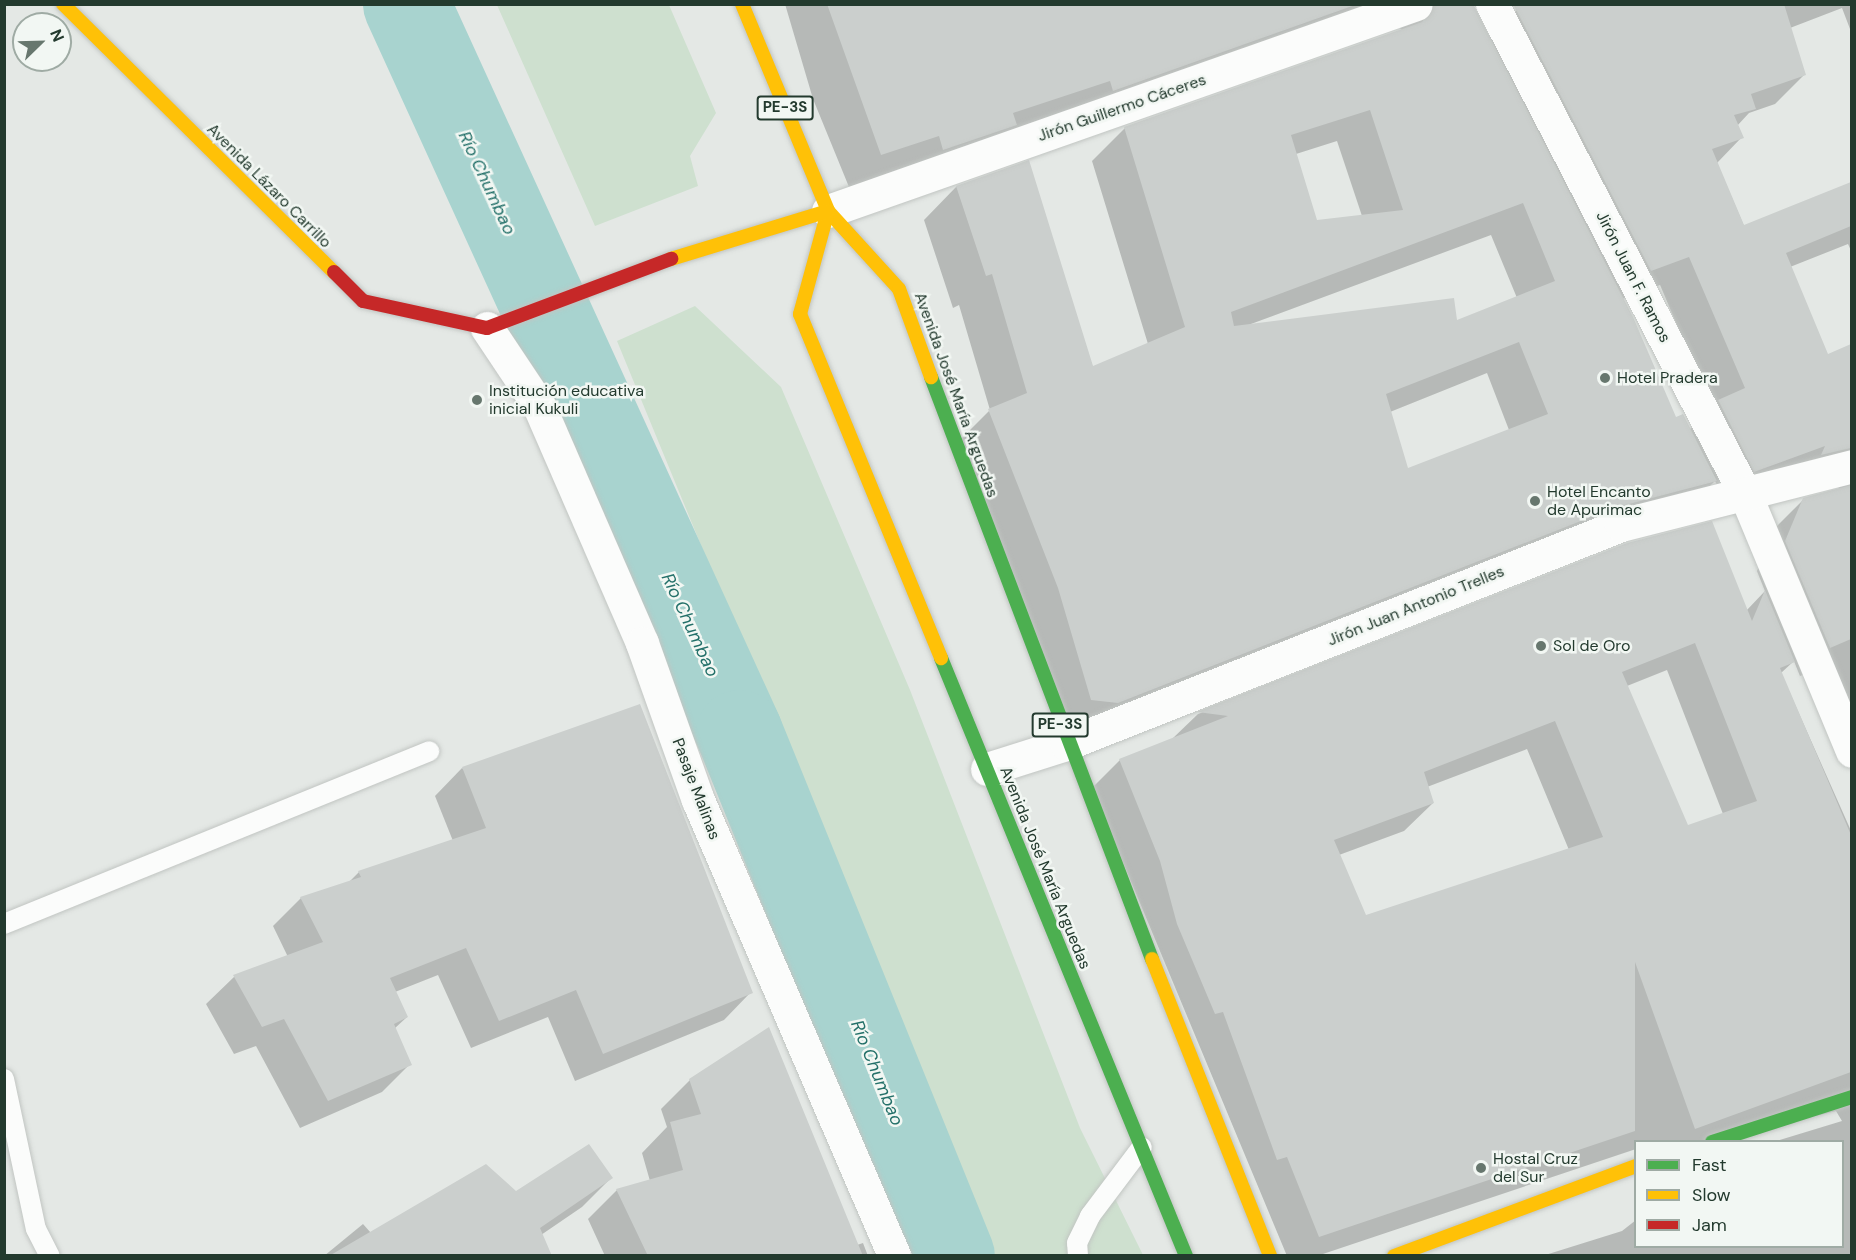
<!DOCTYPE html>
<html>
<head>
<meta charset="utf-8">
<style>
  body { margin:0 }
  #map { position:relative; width:1856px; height:1260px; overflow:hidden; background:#e4e8e5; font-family:"DM Sans",sans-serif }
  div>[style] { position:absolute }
  .green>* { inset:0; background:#cee0cf }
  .shadow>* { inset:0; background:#0003 }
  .river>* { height:87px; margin:-43.5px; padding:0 43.5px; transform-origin:43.5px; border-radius:43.5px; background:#a8d3cf }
  .building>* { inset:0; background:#cbcfcd }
  .roads { filter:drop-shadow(0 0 2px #c1c5c2) drop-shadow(0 0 2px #c1c5c2) }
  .lane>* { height:20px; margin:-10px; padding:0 10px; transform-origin:10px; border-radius:10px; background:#fbfcfb }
  .street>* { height:33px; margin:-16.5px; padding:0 16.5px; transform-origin:16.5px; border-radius:16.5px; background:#fbfcfb }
  .fast>* { height:14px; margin:-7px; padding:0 7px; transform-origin:7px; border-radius:7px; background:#4caf50 }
  .slow>* { height:14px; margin:-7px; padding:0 7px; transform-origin:7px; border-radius:7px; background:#ffc107 }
  .jam>* { height:14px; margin:-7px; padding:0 7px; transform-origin:7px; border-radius:7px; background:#c62828 }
  .dots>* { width:16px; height:16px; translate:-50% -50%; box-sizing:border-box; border:3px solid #f2f7f3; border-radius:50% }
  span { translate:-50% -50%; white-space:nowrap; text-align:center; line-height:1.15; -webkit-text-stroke:5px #f2f7f3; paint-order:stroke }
  .shield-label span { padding:2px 4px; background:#f2f7f3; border:2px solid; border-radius:4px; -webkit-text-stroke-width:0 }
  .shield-label { font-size:15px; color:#233a2e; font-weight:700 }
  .street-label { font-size:16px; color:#233a2e }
  .poi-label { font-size:16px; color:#233a2e }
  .left { translate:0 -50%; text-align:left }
  .water-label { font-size:18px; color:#237069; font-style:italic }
  .frame { position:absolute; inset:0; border:6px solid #233a2e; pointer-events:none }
  .legend { position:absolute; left:1634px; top:1140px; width:210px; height:108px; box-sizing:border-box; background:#f2f7f3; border:2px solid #9faba4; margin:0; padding:8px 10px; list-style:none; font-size:18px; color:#233a2e }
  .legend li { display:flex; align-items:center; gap:12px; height:30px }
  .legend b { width:30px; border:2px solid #9faba4 }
  .north { position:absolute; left:12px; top:12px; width:60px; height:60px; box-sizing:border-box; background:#f2f7f3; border:2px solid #9faba4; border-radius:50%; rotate:67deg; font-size:16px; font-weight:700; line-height:24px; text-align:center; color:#233a2e }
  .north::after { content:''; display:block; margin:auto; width:21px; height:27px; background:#67776e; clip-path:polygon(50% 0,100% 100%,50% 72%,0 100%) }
</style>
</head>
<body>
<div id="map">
  <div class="green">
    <i style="clip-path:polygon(497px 5px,669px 5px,716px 113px,690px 156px,698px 186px,595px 226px)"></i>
    <i style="clip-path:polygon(695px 306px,781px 387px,910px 690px,1080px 1128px,1143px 1255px,993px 1255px,617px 341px)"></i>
  </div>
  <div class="shadow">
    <i style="clip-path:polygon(evenodd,785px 4px,1442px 4px,1487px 39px,1517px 10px,1531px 4px,1852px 4px,1850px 29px,1842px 8px,1790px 28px,1804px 75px,1775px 104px,1749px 113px,1737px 126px,1742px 137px,1717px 163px,1744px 226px,1852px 183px,1852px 253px,1848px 244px,1790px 267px,1827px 356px,1852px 345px,1852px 738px,1821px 668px,1800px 676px,1794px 661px,1781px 673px,1852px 833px,1852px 1016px,1846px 1018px,1852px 1033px,1852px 1256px,1542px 1256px,1622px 1231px,1636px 1220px,1636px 1246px,1842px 1246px,1842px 1142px,1773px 1142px,1842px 1121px,1836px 1111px,1709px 1142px,1636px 1142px,1636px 1149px,1317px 1256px,1287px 1256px,1092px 788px,1120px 760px,1172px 739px,1198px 714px,1627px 544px,1746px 611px,1765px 591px,1757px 571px,1774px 529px,1804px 499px,1841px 490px,1827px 476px,1725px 500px,1715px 481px,1683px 513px,1058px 732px,957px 443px,990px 410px,959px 305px,953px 308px,924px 220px,956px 187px,1028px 162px,1093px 368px,1148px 344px,1092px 161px,1125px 128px,1402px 30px,1387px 18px,849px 187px,813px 99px,785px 4px,1337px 141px,1362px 216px,1316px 222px,1296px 154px,1337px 141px,785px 4px,1491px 235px,1517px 298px,1455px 322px,1251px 324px,1491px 235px,785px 4px,1660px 285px,1712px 408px,1689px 430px,1675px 419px,1622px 299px,1660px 285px,785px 4px,1487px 373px,1509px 430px,1407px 470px,1390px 412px,1487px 373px,785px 4px,1667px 670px,1723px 814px,1687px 827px,1627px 686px,1667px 670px,785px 4px,1527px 749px,1569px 850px,1365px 917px,1339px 855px,1404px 831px,1433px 803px,1427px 787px,1527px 749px)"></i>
    <i style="clip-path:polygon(462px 768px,751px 992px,724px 1020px,575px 1081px,548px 1017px,471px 1048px,438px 975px,395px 992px,407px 1017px,394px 1029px,410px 1064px,382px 1092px,300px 1128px,256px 1046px,234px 1054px,206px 1004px,234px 977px,288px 957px,273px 926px,301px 898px,348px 883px,359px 872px,453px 841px,435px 796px)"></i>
    <i style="clip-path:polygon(769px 1030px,857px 1245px,863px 1243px,868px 1256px,605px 1256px,588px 1219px,617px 1190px,650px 1181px,642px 1153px,667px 1127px,661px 1109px,690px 1080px)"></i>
    <i style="clip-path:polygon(611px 1178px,582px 1207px,541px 1235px,550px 1256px,324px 1256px,363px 1224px,371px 1233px,516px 1193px)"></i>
  </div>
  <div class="river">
    <i style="left:406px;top:4px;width:801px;rotate:65.45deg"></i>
    <i style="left:739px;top:733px;width:564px;rotate:67.93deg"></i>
  </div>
  <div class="building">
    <i style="clip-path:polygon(827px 4px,1358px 4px,1113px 91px,1110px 81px,1013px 113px,1017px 125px,943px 150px,939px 136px,881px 155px)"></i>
    <i style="clip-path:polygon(evenodd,1434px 4px,1473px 4px,1633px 317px,1676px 417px,1683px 414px,1717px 481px,1614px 508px,1118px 703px,1091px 700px,1058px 588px,988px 409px,1027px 393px,992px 274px,986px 276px,956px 186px,1029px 160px,1093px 366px,1185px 327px,1124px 127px,1422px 22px,1434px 4px,1370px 110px,1403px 210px,1317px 220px,1291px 135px,1370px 110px,1434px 4px,1523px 203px,1555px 281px,1457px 320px,1454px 298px,1234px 326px,1231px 312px,1523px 203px,1434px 4px,1519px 342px,1548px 414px,1408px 468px,1386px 394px,1519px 342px)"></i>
    <i style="clip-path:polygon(1513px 4px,1784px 4px,1806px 75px,1751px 94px,1756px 109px,1734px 115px,1744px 138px,1712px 149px,1744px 225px,1851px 182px,1851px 226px,1786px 253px,1828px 354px,1851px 344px,1851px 448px,1821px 455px,1825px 446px,1754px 472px,1718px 400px,1745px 388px,1689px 257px,1651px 271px)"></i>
    <i style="clip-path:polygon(1851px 485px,1851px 639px,1830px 648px,1785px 541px,1803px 498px)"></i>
    <i style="clip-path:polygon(evenodd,1712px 521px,1752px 621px,1765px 590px,1795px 662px,1780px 668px,1851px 835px,1851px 1072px,1695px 1129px,1635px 962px,1635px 1131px,1319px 1237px,1287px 1157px,1277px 1160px,1223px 1012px,1215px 1014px,1177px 924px,1160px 861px,1119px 759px,1228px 716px,1197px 712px,1627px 543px,1712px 521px,1695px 643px,1757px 801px,1688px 825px,1622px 672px,1695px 643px,1712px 521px,1555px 721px,1603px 837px,1366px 915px,1334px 840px,1434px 803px,1424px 772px,1555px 721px)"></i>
    <i style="clip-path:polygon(640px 704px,753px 993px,603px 1054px,576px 990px,499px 1021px,466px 948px,390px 978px,408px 1017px,394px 1024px,412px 1065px,328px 1101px,284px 1019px,262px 1027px,233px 975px,323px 942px,300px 897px,361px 877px,358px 871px,486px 828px,462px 767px)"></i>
    <i style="clip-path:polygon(769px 1027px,863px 1256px,648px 1256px,616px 1189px,683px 1170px,670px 1122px,701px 1114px,689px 1079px)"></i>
    <i style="clip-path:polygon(589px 1144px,613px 1178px,540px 1228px,552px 1256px,329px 1256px,486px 1164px,516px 1191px)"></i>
  </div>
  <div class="roads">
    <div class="lane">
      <i style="left:4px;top:924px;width:459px;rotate:-22.1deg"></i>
      <i style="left:4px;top:1079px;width:153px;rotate:78deg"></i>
      <i style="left:36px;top:1229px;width:30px;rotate:63deg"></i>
      <i style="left:1078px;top:1256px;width:13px;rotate:-94deg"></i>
      <i style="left:1077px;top:1243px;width:30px;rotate:-64deg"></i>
      <i style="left:1090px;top:1216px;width:86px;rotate:-53deg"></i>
    </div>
    <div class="street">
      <i style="left:1492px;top:4px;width:554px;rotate:62.69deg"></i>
      <i style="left:1746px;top:496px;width:276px;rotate:67.4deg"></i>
      <i style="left:828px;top:211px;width:623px;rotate:-19.39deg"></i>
      <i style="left:487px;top:328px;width:94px;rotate:56.3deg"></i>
      <i style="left:539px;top:406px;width:258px;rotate:66.5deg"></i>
      <i style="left:642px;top:643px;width:167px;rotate:70.4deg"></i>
      <i style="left:698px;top:800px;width:496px;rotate:66.7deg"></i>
      <i style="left:987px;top:769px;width:83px;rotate:-17.6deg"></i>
      <i style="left:1066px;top:744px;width:597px;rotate:-21.53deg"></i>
      <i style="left:1621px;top:525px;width:238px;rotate:-14.3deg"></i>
    </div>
    <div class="fast">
      <i style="left:931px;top:377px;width:623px;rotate:69.21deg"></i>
      <i style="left:941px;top:658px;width:646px;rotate:67.72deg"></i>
      <i style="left:1712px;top:1142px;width:147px;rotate:-17.8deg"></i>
    </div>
    <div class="slow">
      <i style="left:63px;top:4px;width:381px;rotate:44.7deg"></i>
      <i style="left:742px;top:4px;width:224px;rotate:67.4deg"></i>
      <i style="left:828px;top:211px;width:105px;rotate:47.7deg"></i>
      <i style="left:899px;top:289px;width:94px;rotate:70deg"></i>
      <i style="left:828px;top:211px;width:107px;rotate:105.2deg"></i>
      <i style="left:800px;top:314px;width:372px;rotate:67.7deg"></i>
      <i style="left:671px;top:259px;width:164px;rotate:-17deg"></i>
      <i style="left:1152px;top:959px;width:320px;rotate:68.3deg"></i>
      <i style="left:1394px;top:1256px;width:258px;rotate:-20.4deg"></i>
    </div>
    <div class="jam">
      <i style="left:334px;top:272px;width:41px;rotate:45deg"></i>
      <i style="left:363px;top:301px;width:127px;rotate:12.3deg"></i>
      <i style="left:487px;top:328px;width:197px;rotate:-20.6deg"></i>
    </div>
  </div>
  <div class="dots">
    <i style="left:1605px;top:378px;background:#67776e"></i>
    <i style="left:477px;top:400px;background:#67776e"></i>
    <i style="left:1535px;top:501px;background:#67776e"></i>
    <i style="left:1541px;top:646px;background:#67776e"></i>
    <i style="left:1481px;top:1168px;background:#67776e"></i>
  </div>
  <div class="shield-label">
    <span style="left:785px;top:108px">PE-3S</span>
    <span style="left:1060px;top:725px">PE-3S</span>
  </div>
  <div class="street-label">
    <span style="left:1122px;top:108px;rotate:-19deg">Jirón Guillermo Cáceres</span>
    <span style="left:269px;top:186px;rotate:45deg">Avenida Lázaro Carrillo</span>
    <span style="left:1633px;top:277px;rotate:63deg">Jirón Juan F. Ramos</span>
    <span style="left:956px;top:395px;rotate:70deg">Avenida José María Arguedas</span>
    <span style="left:1416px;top:606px;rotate:-22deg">Jirón Juan Antonio Trelles</span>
    <span style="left:696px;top:789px;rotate:69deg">Pasaje Malinas</span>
    <span style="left:1045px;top:868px;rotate:68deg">Avenida José María Arguedas</span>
  </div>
  <div class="poi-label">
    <span class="left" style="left:1617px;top:378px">Hotel Pradera</span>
    <span class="left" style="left:489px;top:400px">Institución educativa<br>inicial Kukuli</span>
    <span class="left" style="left:1547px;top:501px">Hotel Encanto<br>de Apurimac</span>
    <span class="left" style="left:1553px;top:646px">Sol de Oro</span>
    <span class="left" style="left:1493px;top:1168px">Hostal Cruz<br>del Sur</span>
  </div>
  <div class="water-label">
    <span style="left:487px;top:183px;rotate:65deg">Río Chumbao</span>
    <span style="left:690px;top:625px;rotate:65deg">Río Chumbao</span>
    <span style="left:877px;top:1073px;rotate:68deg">Río Chumbao</span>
  </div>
  <div class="frame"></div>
  <ul class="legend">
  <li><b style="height:8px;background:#4caf50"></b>Fast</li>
  <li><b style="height:8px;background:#ffc107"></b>Slow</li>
  <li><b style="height:8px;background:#c62828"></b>Jam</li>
  </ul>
  <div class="north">N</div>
</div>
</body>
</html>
